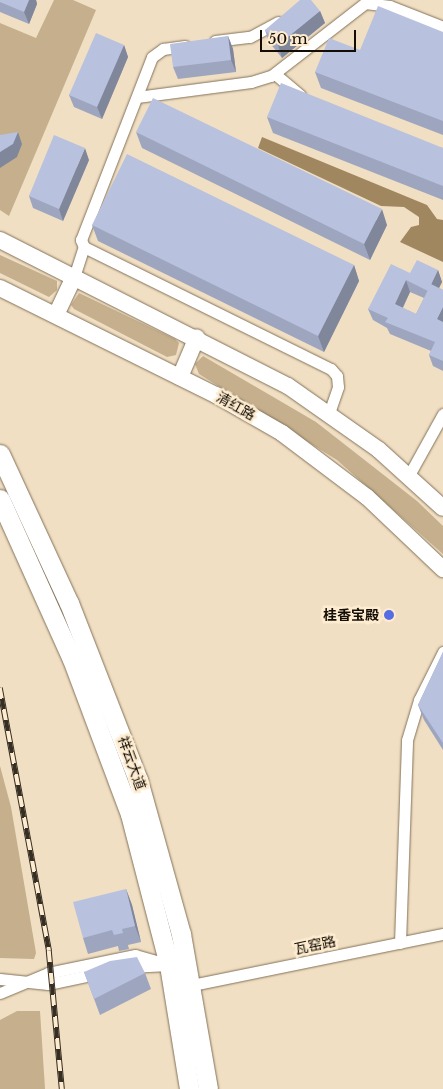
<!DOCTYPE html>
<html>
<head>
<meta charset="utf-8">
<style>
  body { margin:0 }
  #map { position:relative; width:443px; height:1089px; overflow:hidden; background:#f1dfc3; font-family:"Libre Baskerville","Noto Sans SC",serif }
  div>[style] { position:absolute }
  .green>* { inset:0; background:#c5af8c }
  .water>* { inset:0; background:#a0875f }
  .roads { filter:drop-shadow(0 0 1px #827259) drop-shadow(0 0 1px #827259) }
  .minor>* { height:11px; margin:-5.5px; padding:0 5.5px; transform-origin:5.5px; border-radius:5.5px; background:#fff }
  .secondary>* { height:16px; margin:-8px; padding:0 8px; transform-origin:8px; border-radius:8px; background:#fff }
  .trunk>* { height:19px; margin:-9.5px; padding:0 9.5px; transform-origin:9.5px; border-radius:9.5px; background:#fff }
  .rail>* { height:5.5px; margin-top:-2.75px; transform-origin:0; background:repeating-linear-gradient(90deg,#feecd0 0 11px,#362e22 0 22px); box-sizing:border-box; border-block:1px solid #362e22 }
  .wall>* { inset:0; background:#9ea6bf }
  .shaded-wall>* { inset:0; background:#81879b }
  .building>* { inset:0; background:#b8c1de }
  .dots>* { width:14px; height:14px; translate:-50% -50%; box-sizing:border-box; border:2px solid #feecd0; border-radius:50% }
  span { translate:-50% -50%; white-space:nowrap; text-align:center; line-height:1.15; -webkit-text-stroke:5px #feecd0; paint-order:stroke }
  .street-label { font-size:14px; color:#130d04 }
  .poi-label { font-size:14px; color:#130d04; font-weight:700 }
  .right { translate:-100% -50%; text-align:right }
  .scale { position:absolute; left:260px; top:30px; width:96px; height:22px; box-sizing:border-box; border:2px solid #130d04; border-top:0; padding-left:6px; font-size:15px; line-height:18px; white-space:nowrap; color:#130d04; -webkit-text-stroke:4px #feecd0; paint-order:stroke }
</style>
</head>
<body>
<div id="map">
  <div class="green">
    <i style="clip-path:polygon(54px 0,73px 0,96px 10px,9px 216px,0 210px,0 23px,36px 38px)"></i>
    <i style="clip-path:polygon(0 255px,57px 281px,57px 290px,49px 297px,0 273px)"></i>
    <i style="clip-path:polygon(79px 293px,175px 339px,179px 343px,176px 355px,167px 357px,74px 309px,71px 305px)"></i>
    <i style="clip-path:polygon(203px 356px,316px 422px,417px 501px,443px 526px,443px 554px,337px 460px,199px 374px,195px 364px)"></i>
    <i style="clip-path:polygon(0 766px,11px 807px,36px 953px,34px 959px,0 958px)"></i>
    <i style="clip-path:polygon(17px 1011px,40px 1011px,45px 1089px,0 1089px,0 1020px)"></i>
  </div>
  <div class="water">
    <i style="clip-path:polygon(262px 137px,427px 205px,437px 219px,443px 220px,443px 262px,400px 242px,411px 227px,419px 225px,419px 217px,404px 207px,381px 206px,258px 148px)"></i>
  </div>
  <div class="roads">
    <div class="minor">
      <i style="left:215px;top:41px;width:35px;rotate:-7deg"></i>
      <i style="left:250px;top:37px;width:32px;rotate:-28deg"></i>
      <i style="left:275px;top:74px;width:33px;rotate:40deg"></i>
      <i style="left:137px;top:97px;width:115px;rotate:-7.5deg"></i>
      <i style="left:251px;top:82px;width:21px;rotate:-17deg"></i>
      <i style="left:271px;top:76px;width:119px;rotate:-37.8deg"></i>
      <i style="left:365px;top:3px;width:25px;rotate:7deg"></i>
      <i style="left:390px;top:6px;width:57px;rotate:21.6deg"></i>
      <i style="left:84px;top:247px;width:275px;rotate:26.3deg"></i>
      <i style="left:331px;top:369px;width:9px;rotate:49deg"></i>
      <i style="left:337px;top:376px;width:11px;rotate:85deg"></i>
      <i style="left:338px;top:387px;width:28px;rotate:109deg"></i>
      <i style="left:74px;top:277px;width:32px;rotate:-72deg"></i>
      <i style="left:84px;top:247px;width:8px;rotate:-113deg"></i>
      <i style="left:81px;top:240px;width:196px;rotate:-68.8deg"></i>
      <i style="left:152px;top:57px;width:14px;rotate:-36deg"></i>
      <i style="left:163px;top:49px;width:22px;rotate:-8deg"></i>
      <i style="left:409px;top:475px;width:70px;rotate:-60.9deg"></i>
      <i style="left:400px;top:943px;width:203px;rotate:-88deg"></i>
      <i style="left:407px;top:740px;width:42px;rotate:-73.3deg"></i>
      <i style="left:419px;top:700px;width:54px;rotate:-63.4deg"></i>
      <i style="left:0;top:979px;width:48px;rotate:5.9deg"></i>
      <i style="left:48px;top:984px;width:53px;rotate:-11.9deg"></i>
      <i style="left:192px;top:985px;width:256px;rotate:-11.5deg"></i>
      <i style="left:0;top:993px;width:52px;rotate:-22.6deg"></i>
      <i style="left:48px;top:973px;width:89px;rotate:-11.7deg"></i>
      <i style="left:135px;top:955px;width:35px;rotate:16deg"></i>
      <i style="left:169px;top:965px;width:41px;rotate:177.2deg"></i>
    </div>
    <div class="secondary">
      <i style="left:0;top:240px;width:323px;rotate:26.9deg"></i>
      <i style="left:288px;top:386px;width:111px;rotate:35.1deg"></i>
      <i style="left:379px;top:450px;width:86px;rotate:42.2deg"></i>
      <i style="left:0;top:288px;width:241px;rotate:26.4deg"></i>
      <i style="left:216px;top:395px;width:76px;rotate:29.9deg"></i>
      <i style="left:282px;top:433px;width:106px;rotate:37deg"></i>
      <i style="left:367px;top:497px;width:105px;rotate:43.5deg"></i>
      <i style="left:56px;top:315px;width:42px;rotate:-64.7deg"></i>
      <i style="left:180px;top:377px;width:43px;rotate:-67deg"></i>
    </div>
    <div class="trunk">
      <i style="left:0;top:454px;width:164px;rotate:65.2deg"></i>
      <i style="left:69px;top:603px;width:190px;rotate:68.7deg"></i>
      <i style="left:138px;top:780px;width:160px;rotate:74.4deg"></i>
      <i style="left:181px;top:934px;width:157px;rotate:80.1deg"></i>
      <i style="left:0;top:499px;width:175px;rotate:65.8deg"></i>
      <i style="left:72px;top:659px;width:165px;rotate:69.5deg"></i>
      <i style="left:130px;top:814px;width:156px;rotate:75.5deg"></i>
      <i style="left:169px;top:965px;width:126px;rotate:80.8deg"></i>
    </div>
  </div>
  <div class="rail">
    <i style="left:0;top:688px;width:268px;rotate:79.4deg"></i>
    <i style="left:49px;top:951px;width:139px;rotate:84.6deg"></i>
  </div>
  <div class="wall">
    <i style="clip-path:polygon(0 0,36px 0,37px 4px,29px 24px,0 12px)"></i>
    <i style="clip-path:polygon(320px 11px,325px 23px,282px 58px,269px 42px,265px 30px)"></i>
    <i style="clip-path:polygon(443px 32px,443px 135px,321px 88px,315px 72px,360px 50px)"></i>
    <i style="clip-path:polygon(228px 36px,233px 49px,236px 72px,178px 79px,173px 67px)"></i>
    <i style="clip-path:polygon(124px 45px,128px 57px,102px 119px,74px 107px,69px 95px)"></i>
    <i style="clip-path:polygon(267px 117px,443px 148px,443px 200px,273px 133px)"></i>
    <i style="clip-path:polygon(136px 132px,387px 225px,370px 260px,142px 148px)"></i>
    <i style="clip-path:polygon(89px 160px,63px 221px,33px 208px,29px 196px)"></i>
    <i style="clip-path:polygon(92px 225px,354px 265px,359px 281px,324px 352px,98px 241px)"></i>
    <i style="clip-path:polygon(evenodd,438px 270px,442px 282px,439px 288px,443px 290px,443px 371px,433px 366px,429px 355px,431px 351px,390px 334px,387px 328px,373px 320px,368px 309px,410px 273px,438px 270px,410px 292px,424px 298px,416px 314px,403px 308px,410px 292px)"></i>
    <i style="clip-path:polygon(443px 652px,443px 750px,424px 720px,418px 705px)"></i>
    <i style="clip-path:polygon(126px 889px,132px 905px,141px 942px,128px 945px,129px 949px,119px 951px,118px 946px,88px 954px,83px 938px)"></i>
    <i style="clip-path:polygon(84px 972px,145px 973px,151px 989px,100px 1015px)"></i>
  </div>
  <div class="shaded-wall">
    <i style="clip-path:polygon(29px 0,36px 0,37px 4px,29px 24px,24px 12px)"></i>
    <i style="clip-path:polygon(320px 11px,325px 23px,282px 58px,278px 45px)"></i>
    <i style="clip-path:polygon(228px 36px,233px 49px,236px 72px,231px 60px)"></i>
    <i style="clip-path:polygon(124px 45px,128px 57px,102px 119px,97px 107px)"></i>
    <i style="clip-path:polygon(18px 132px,22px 144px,17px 157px,0 168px,0 152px)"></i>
    <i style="clip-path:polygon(85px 148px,89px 160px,63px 221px,59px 209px)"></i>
    <i style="clip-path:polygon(382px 209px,387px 225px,370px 260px,364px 244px)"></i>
    <i style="clip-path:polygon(354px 265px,359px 281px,324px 352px,318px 336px)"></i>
    <i style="clip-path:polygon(438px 270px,442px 282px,432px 302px,428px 291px)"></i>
    <i style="clip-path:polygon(406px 280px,410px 292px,399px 315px,395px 304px)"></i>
    <i style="clip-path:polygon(443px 307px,443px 327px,437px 319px)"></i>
    <i style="clip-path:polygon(126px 889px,132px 905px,141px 942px,135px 926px)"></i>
  </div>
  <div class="building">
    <i style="clip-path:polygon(0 0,29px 0,24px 12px,0 2px)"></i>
    <i style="clip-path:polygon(300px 0,311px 0,320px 11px,278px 45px,265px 30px)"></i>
    <i style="clip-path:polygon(378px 6px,443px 32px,443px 121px,315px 72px,329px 38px,360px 50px)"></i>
    <i style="clip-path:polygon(96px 33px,124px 45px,97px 107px,69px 95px)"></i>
    <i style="clip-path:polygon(228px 36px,231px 60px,173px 67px,170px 44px)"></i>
    <i style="clip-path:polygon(281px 83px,443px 148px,443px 186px,267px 117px)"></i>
    <i style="clip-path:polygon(153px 98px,382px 209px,364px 244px,136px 132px)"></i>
    <i style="clip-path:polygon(18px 132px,13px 144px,0 152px,0 135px)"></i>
    <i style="clip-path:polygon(54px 135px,85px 148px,59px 209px,29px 196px)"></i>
    <i style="clip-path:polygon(127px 154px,354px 265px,318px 336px,92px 225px)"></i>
    <i style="clip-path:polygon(417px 260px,438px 270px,428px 291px,406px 280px,395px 304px,416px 314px,431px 284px,443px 290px,443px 307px,437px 319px,443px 322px,443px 361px,429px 355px,435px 342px,385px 322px,388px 318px,368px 309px,391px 264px,410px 273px)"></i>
    <i style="clip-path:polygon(443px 652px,443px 743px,418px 705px)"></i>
    <i style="clip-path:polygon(126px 889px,135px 926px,122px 929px,123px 933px,114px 935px,112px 930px,83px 938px,73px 902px)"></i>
    <i style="clip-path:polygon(137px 957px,145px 973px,94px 999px,84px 972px,110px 961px)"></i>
  </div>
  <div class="dots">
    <i style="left:389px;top:615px;background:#576de3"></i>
  </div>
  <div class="street-label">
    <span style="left:236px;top:406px;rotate:29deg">清红路</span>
    <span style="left:132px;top:763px;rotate:70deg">祥云大道</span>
    <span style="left:315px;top:945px;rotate:-12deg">瓦窑路</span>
  </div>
  <div class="poi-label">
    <span class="right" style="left:379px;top:615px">桂香宝殿</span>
  </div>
  <div class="scale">50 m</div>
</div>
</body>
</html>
